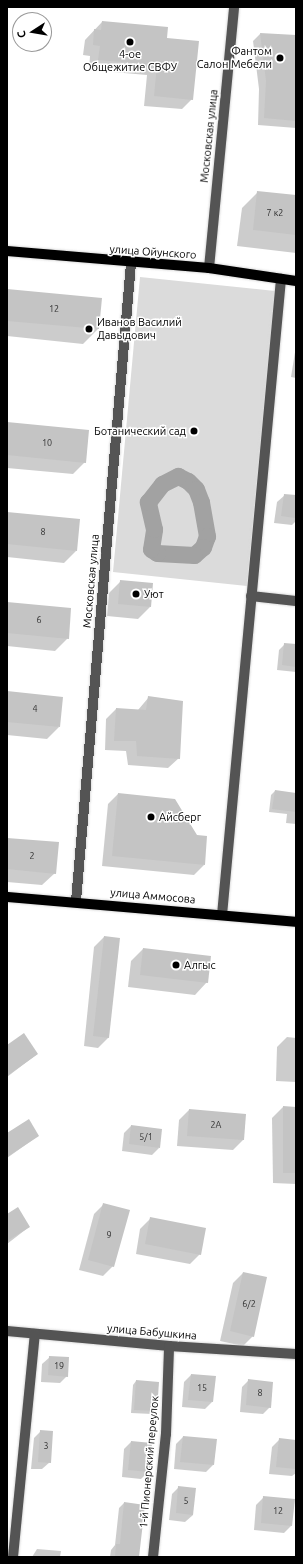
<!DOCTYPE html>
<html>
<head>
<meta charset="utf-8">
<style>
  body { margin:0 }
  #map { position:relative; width:303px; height:1564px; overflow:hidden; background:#fff; font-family:Ubuntu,sans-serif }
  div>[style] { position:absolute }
  .green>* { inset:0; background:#dbdbdb }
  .shadow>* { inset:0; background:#0003 }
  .canal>* { height:17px; margin:-8.5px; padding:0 8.5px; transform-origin:8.5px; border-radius:8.5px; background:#a2a2a2 }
  .building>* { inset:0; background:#c4c4c4 }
  .roads { filter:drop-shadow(0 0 1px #dbdbdb) drop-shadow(0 0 1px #dbdbdb) }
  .minor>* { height:10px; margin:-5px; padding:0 5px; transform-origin:5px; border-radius:5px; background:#545454 }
  .major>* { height:10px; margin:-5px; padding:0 5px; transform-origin:5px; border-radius:5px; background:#000 }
  .dots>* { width:11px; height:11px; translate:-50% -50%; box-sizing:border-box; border:2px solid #fff; border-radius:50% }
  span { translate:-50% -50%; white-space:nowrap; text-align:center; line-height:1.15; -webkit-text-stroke:3px #fff; paint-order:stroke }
  .number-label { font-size:9px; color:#313131 }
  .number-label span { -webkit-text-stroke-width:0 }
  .poi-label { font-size:11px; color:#000 }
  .right { translate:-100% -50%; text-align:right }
  .left { translate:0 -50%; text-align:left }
  .street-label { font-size:11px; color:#000 }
  .frame { position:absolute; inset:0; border:8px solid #000; pointer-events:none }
  .north { position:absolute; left:12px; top:12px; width:40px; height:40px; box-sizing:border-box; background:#fff; border:1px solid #999; border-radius:50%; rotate:258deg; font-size:11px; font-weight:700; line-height:16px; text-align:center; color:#000 }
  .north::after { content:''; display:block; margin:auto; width:14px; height:18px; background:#000; clip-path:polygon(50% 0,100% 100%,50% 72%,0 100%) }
</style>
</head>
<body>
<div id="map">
  <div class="green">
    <i style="clip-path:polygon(140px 277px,275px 291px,247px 586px,113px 572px)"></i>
  </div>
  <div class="shadow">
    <i style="clip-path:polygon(102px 22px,166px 39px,192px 99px,182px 109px,144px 106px,147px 75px,89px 70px,90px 56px,83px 55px,85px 40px)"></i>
    <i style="clip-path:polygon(260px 34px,296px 36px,296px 128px,258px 125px,259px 89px,253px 41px)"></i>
    <i style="clip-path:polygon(258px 192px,296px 196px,296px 253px,237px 246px,242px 208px)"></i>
    <i style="clip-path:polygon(7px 290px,98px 329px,83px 344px,7px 336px)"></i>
    <i style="clip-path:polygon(296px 346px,296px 378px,291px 377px)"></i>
    <i style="clip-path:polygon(7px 423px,85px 462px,73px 474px,7px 468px)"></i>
    <i style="clip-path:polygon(285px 495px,296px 496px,296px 521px,292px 525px,274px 523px,277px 502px)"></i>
    <i style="clip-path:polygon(7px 514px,76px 551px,64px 563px,7px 557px)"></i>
    <i style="clip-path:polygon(121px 581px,150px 607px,138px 619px,107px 616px,109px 593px)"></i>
    <i style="clip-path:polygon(7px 603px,68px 638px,55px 651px,7px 646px)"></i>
    <i style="clip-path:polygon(285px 644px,296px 645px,296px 672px,277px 670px,279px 650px)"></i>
    <i style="clip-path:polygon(7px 692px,59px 727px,47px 739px,7px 735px)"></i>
    <i style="clip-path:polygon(149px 697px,179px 758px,168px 768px,128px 765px,126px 751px,105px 750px,106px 719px,116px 709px,138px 710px)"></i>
    <i style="clip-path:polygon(275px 791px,296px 794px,296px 824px,286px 823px,287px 814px,269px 812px,271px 795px)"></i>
    <i style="clip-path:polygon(118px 794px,204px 865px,194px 875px,102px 866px,108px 804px)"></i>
    <i style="clip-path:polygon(7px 839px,55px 873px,42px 885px,7px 882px)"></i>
    <i style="clip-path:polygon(104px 937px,108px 1038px,98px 1048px,84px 1046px,94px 947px)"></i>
    <i style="clip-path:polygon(143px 949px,207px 982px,195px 995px,128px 987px,131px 961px)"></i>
    <i style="clip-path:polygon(287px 1037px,296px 1038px,296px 1082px,276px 1081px,277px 1047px)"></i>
    <i style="clip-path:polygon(7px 1046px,37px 1054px,7px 1077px)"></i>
    <i style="clip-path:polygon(283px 1107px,296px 1108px,296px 1184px,273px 1183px,272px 1118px)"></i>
    <i style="clip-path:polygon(189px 1110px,245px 1115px,243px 1140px,233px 1150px,177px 1146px,179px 1120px)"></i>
    <i style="clip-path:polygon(131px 1126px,159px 1148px,152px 1155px,122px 1151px,124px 1133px)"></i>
    <i style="clip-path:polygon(7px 1134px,38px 1136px,7px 1158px)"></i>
    <i style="clip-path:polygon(104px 1204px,113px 1266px,103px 1276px,79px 1270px,94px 1214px)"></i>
    <i style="clip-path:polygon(7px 1215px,29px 1227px,7px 1244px)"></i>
    <i style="clip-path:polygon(150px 1219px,200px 1254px,190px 1264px,136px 1254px,140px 1229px)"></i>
    <i style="clip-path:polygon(243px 1273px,253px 1336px,243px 1346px,220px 1341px,233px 1283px)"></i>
    <i style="clip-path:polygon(50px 1357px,67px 1376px,60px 1383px,41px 1382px,42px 1364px)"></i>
    <i style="clip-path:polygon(7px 1359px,8px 1359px,7px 1374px)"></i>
    <i style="clip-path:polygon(191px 1375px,212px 1402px,205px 1409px,182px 1407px,184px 1382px)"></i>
    <i style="clip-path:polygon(249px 1380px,270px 1407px,263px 1414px,240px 1412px,242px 1387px)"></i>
    <i style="clip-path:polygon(136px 1381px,156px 1411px,152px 1414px,131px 1413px,133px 1385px)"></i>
    <i style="clip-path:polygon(41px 1431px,50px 1462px,42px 1469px,31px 1469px,34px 1438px)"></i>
    <i style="clip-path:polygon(183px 1437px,213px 1465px,206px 1472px,174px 1469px,176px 1444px)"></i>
    <i style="clip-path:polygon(279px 1440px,296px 1441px,296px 1473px,292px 1476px,269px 1474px,272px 1447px)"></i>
    <i style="clip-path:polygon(131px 1442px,149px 1471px,141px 1479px,122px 1477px,124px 1449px)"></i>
    <i style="clip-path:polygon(179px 1487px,193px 1515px,185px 1522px,169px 1520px,172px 1494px)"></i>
    <i style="clip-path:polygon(264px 1497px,291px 1526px,284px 1533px,254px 1530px,256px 1505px)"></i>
    <i style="clip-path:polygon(124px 1503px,139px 1557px,110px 1557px,111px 1550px,115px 1545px,119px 1508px)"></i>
    <i style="clip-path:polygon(37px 1549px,61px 1551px,60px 1557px,32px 1557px)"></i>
  </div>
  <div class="canal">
    <i style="left:178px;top:476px;width:11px;rotate:27deg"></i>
    <i style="left:188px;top:481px;width:11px;rotate:45deg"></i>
    <i style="left:196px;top:489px;width:14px;rotate:69deg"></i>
    <i style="left:201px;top:502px;width:35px;rotate:80deg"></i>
    <i style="left:207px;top:536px;width:12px;rotate:110deg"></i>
    <i style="left:203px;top:547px;width:12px;rotate:138deg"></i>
    <i style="left:194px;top:555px;width:37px;rotate:-177deg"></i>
    <i style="left:157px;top:553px;width:7px;rotate:-146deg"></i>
    <i style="left:151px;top:549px;width:20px;rotate:-81deg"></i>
    <i style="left:154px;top:529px;width:28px;rotate:-103deg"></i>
    <i style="left:148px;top:502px;width:23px;rotate:-52deg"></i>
    <i style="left:162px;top:484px;width:18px;rotate:-27deg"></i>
  </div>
  <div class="building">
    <i style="clip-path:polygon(102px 21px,168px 27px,167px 38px,199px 41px,193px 100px,154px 96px,157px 65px,98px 60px,100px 46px,93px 45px,94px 29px,101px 30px)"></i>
    <i style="clip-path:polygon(260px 33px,296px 35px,296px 121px,264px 118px,266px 81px)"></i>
    <i style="clip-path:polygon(257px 191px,296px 195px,296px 235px,253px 230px)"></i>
    <i style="clip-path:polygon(7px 289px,102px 298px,99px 329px,7px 321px)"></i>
    <i style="clip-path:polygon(7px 422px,89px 430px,86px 463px,7px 455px)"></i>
    <i style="clip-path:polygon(284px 494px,296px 495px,296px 518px,281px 516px)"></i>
    <i style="clip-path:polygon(7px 512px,80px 519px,77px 551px,7px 544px)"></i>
    <i style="clip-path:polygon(120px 580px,153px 583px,151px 607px,118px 604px)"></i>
    <i style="clip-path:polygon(7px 602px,71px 608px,69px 639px,7px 633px)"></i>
    <i style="clip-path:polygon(284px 643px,296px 644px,296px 667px,282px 665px)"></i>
    <i style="clip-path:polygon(7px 691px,63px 697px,60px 727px,7px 722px)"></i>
    <i style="clip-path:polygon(148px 696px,183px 701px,180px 759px,137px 756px,136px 741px,114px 741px,116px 708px,146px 710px)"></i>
    <i style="clip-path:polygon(275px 790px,296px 793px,296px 812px,272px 809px)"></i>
    <i style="clip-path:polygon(118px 793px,175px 799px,197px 835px,207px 836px,205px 865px,112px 856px)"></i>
    <i style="clip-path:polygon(7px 838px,59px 842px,56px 874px,7px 869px)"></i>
    <i style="clip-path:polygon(104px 936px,120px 938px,109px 1038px,93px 1036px)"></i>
    <i style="clip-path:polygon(143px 948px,211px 956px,208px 983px,140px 975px)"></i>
    <i style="clip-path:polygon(24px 1033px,38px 1054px,7px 1076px,7px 1045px)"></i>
    <i style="clip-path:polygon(283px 1106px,296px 1107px,296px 1173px,283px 1173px)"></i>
    <i style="clip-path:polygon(189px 1109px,246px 1114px,244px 1140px,187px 1136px)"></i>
    <i style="clip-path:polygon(29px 1119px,39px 1136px,7px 1157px,7px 1133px)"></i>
    <i style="clip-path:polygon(131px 1125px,162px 1129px,160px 1148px,129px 1144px)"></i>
    <i style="clip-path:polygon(103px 1203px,130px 1210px,114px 1267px,88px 1260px)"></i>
    <i style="clip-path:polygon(18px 1207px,30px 1227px,7px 1241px,7px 1214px)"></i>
    <i style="clip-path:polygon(150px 1217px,206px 1228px,201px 1255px,145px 1244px)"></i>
    <i style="clip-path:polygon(243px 1272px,267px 1277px,254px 1337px,230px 1331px)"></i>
    <i style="clip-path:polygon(49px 1356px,69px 1357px,68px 1377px,48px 1375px)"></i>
    <i style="clip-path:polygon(191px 1374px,216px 1376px,213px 1402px,188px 1400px)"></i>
    <i style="clip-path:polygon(248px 1379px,273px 1382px,271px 1408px,246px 1405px)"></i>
    <i style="clip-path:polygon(136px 1380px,159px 1382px,157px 1411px,134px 1410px)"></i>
    <i style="clip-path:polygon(40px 1430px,53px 1431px,51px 1463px,38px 1462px)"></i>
    <i style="clip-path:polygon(183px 1436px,217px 1439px,214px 1465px,180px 1462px)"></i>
    <i style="clip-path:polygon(279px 1438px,296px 1440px,296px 1469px,276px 1467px)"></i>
    <i style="clip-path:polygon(131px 1441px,152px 1443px,150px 1472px,128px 1470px)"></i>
    <i style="clip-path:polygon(178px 1486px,196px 1488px,193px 1515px,176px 1513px)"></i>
    <i style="clip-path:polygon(263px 1496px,295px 1499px,292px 1526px,261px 1523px)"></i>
    <i style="clip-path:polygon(124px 1502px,145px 1505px,139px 1557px,115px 1557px,116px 1544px,120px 1544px)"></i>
  </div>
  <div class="roads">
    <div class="minor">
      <i style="left:209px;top:268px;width:262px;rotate:-84.5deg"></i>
      <i style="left:251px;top:596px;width:45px;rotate:6.3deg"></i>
      <i style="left:76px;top:901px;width:640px;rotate:-85.07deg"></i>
      <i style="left:222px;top:915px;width:639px;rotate:-84.7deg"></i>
      <i style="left:7px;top:1331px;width:163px;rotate:5.3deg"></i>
      <i style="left:169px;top:1346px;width:127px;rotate:3.6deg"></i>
      <i style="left:13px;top:1557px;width:224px;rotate:-84.4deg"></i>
      <i style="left:153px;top:1557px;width:124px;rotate:-84deg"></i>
      <i style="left:166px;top:1434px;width:88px;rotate:-88deg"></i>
    </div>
    <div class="major">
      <i style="left:7px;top:251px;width:203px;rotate:4.8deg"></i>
      <i style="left:209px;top:268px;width:88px;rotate:8.5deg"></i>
      <i style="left:7px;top:897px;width:290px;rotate:4.9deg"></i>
    </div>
  </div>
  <div class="dots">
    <i style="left:130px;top:42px;background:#000"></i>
    <i style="left:280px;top:58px;background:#000"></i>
    <i style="left:89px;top:329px;background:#000"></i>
    <i style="left:194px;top:431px;background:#000"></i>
    <i style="left:136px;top:594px;background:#000"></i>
    <i style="left:151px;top:817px;background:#000"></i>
    <i style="left:176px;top:965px;background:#000"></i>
  </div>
  <div class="number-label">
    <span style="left:275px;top:213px">7 к2</span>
    <span style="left:54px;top:309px">12</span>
    <span style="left:47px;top:443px">10</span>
    <span style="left:43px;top:532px">8</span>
    <span style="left:39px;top:620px">6</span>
    <span style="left:35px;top:709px">4</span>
    <span style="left:32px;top:856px">2</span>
    <span style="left:216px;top:1125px">2А</span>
    <span style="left:146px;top:1137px">5/1</span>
    <span style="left:109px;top:1235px">9</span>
    <span style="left:249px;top:1304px">6/2</span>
    <span style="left:59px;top:1366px">19</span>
    <span style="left:202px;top:1388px">15</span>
    <span style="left:260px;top:1393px">8</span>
    <span style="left:46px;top:1446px">3</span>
    <span style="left:186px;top:1501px">5</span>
    <span style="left:278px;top:1511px">12</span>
  </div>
  <div class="poi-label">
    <span class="right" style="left:272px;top:58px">Фантом<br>Салон Мебели</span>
    <span style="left:130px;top:61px">4-ое<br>Общежитие СВФУ</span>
    <span class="left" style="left:97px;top:329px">Иванов Василий<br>Давыдович</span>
    <span class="right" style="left:186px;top:431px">Ботанический сад</span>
    <span class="left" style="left:144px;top:594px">Уют</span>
    <span class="left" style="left:159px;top:817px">Айсберг</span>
    <span class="left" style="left:184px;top:965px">Алгыс</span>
  </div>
  <div class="street-label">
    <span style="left:209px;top:136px;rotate:-84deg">Московская улица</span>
    <span style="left:153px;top:252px;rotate:4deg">улица Ойунского</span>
    <span style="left:91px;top:581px;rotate:-85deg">Московская улица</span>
    <span style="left:153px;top:896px;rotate:5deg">улица Аммосова</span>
    <span style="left:152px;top:1332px;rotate:5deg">улица Бабушкина</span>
    <span style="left:149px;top:1462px;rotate:-85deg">1-й Пионерский переулок</span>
  </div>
  <div class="frame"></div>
  <div class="north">С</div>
</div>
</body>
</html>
